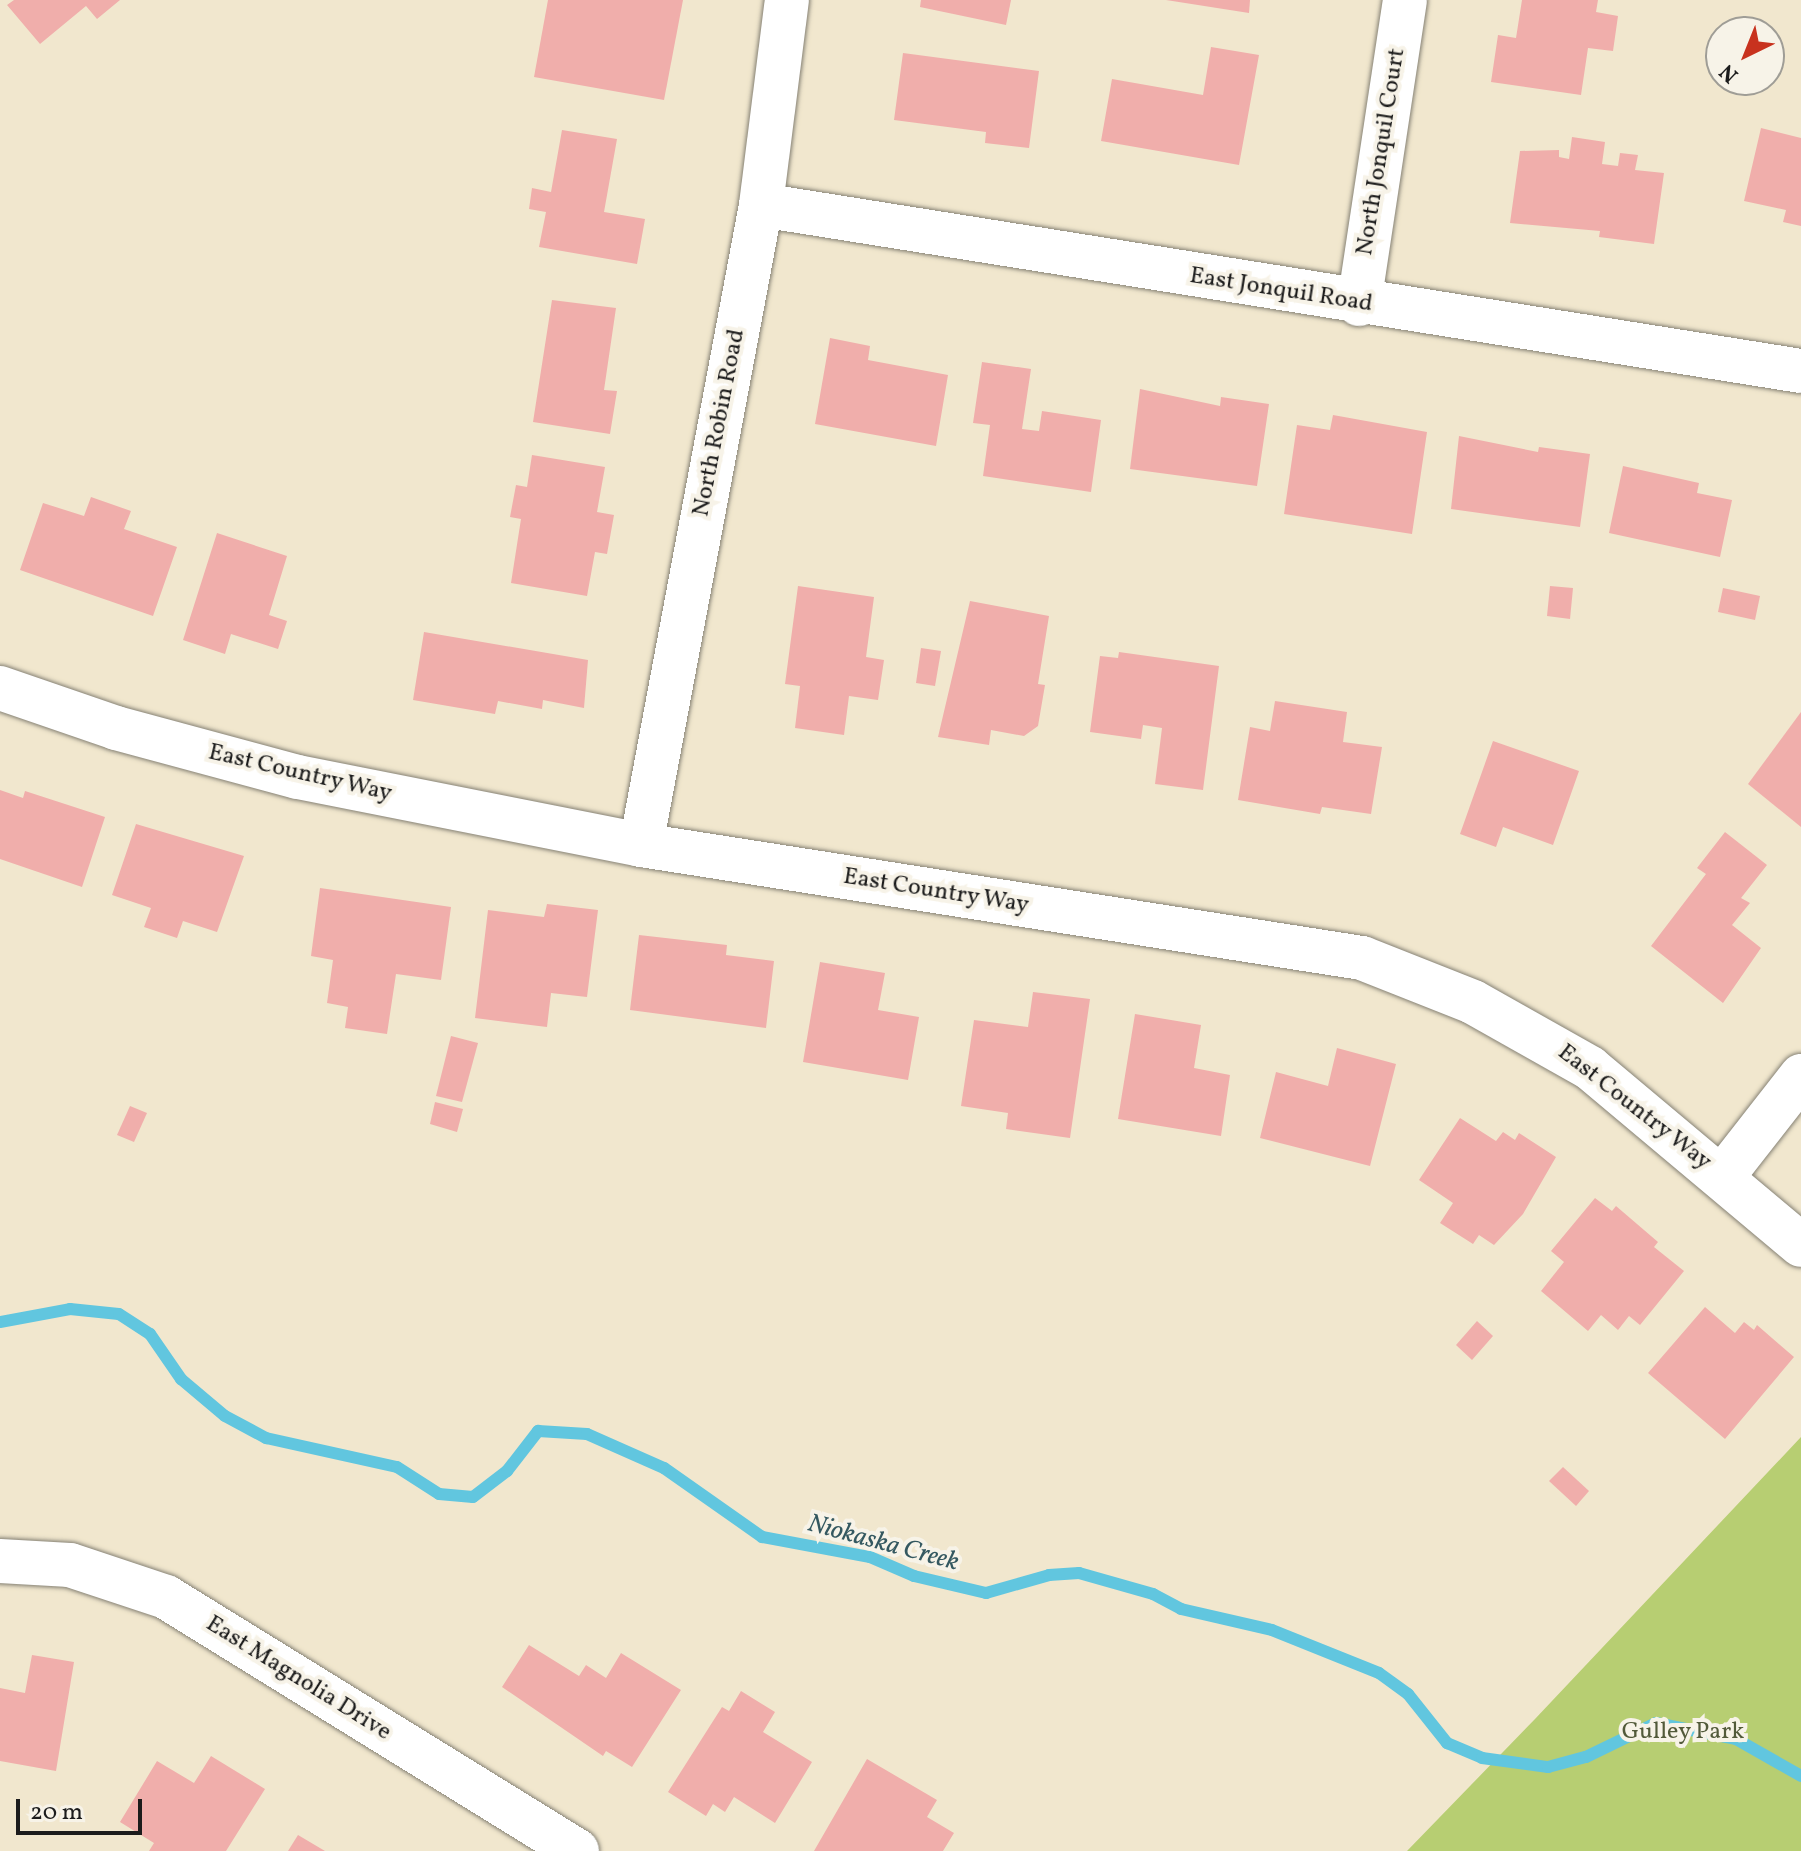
<!DOCTYPE html>
<html>
<head>
<meta charset="utf-8">
<style>
  body { margin:0 }
  #map { position:relative; width:1801px; height:1851px; overflow:hidden; background:#f1e7ce; font-family:Vollkorn,serif }
  div>[style] { position:absolute }
  .green>* { inset:0; background:#b7ce72 }
  .stream>* { height:12px; margin:-6px; padding:0 6px; transform-origin:6px; border-radius:6px; background:#61c6df }
  .building>* { inset:0; background:#f0aeab }
  .roads { filter:drop-shadow(0 0 2px #868275) drop-shadow(0 0 2px #868275) }
  .minor>* { height:44px; margin:-22px; padding:0 22px; transform-origin:22px; border-radius:22px; background:#fff }
  span { translate:-50% -50%; white-space:nowrap; text-align:center; line-height:1.15; -webkit-text-stroke:8px #f7f3e8; paint-order:stroke }
  .street-label { font-size:24px; color:#1c1c1c }
  .park-label { font-size:24px; color:#525a3a }
  .water-label { font-size:26px; color:#345860; font-style:italic }
  .north { position:absolute; left:1705px; top:16px; width:80px; height:80px; box-sizing:border-box; background:#f7f3e8; border:2px solid #9f9d96; border-radius:50%; rotate:223deg; font-size:22px; font-weight:700; line-height:32px; text-align:center; color:#1c1c1c }
  .north::after { content:''; display:block; margin:auto; width:28px; height:36px; background:#c8321e; clip-path:polygon(50% 0,100% 100%,50% 72%,0 100%) }
  .scale { position:absolute; left:16px; top:1799px; width:126px; height:36px; box-sizing:border-box; border:4px solid #1c1c1c; border-top:0; padding-left:10px; font-size:24px; line-height:28px; white-space:nowrap; color:#1c1c1c; -webkit-text-stroke:6px #f7f3e8; paint-order:stroke }
</style>
</head>
<body>
<div id="map">
  <div class="green">
    <i style="clip-path:polygon(1801px 1437px,1801px 1851px,1407px 1851px,1535px 1719px)"></i>
  </div>
  <div class="stream">
    <i style="left:0;top:1322px;width:71px;rotate:-10.5deg"></i>
    <i style="left:70px;top:1309px;width:49px;rotate:5.8deg"></i>
    <i style="left:119px;top:1314px;width:37px;rotate:33deg"></i>
    <i style="left:150px;top:1334px;width:55px;rotate:55.4deg"></i>
    <i style="left:181px;top:1379px;width:57px;rotate:40.1deg"></i>
    <i style="left:225px;top:1416px;width:47px;rotate:28.2deg"></i>
    <i style="left:266px;top:1438px;width:134px;rotate:12.5deg"></i>
    <i style="left:397px;top:1467px;width:50px;rotate:32.7deg"></i>
    <i style="left:439px;top:1494px;width:34px;rotate:5deg"></i>
    <i style="left:473px;top:1497px;width:43px;rotate:-37.4deg"></i>
    <i style="left:507px;top:1471px;width:51px;rotate:-52.2deg"></i>
    <i style="left:538px;top:1431px;width:49px;rotate:3.5deg"></i>
    <i style="left:587px;top:1434px;width:84px;rotate:23.8deg"></i>
    <i style="left:664px;top:1468px;width:120px;rotate:35.1deg"></i>
    <i style="left:762px;top:1537px;width:110px;rotate:10.5deg"></i>
    <i style="left:870px;top:1557px;width:48px;rotate:23.4deg"></i>
    <i style="left:914px;top:1576px;width:74px;rotate:13.3deg"></i>
    <i style="left:986px;top:1593px;width:66px;rotate:-15.9deg"></i>
    <i style="left:1049px;top:1575px;width:30px;rotate:-4deg"></i>
    <i style="left:1079px;top:1573px;width:77px;rotate:15.8deg"></i>
    <i style="left:1153px;top:1594px;width:32px;rotate:28deg"></i>
    <i style="left:1181px;top:1609px;width:93px;rotate:13deg"></i>
    <i style="left:1272px;top:1630px;width:115px;rotate:21.9deg"></i>
    <i style="left:1379px;top:1673px;width:36px;rotate:36deg"></i>
    <i style="left:1408px;top:1694px;width:63px;rotate:51.5deg"></i>
    <i style="left:1447px;top:1743px;width:38px;rotate:23deg"></i>
    <i style="left:1482px;top:1758px;width:67px;rotate:7.8deg"></i>
    <i style="left:1548px;top:1767px;width:39px;rotate:-15deg"></i>
    <i style="left:1586px;top:1757px;width:78px;rotate:-25.9deg"></i>
    <i style="left:1656px;top:1723px;width:82px;rotate:11.3deg"></i>
    <i style="left:1736px;top:1739px;width:75px;rotate:29.6deg"></i>
  </div>
  <div class="building">
    <i style="clip-path:polygon(14px 0,120px 0,97px 19px,86px 6px,40px 44px,7px 5px)"></i>
    <i style="clip-path:polygon(548px 0,683px 0,664px 100px,534px 77px)"></i>
    <i style="clip-path:polygon(921px 0,1011px 0,1006px 25px,920px 7px)"></i>
    <i style="clip-path:polygon(1166px 0,1250px 0,1249px 13px)"></i>
    <i style="clip-path:polygon(1522px 0,1598px 0,1596px 12px,1618px 16px,1613px 51px,1588px 48px,1581px 95px,1491px 82px,1498px 35px,1516px 38px)"></i>
    <i style="clip-path:polygon(1211px 47px,1259px 55px,1239px 165px,1101px 141px,1112px 79px,1203px 95px)"></i>
    <i style="clip-path:polygon(903px 53px,1039px 71px,1029px 148px,985px 143px,986px 132px,894px 120px)"></i>
    <i style="clip-path:polygon(1761px 128px,1801px 138px,1801px 226px,1783px 222px,1786px 210px,1744px 201px)"></i>
    <i style="clip-path:polygon(562px 130px,617px 139px,604px 212px,645px 219px,637px 264px,539px 247px,546px 212px,529px 209px,532px 188px,551px 192px)"></i>
    <i style="clip-path:polygon(1572px 137px,1605px 142px,1602px 164px,1618px 166px,1620px 153px,1638px 155px,1635px 170px,1664px 173px,1654px 244px,1599px 237px,1600px 231px,1510px 223px,1520px 151px,1559px 150px,1559px 157px,1569px 159px)"></i>
    <i style="clip-path:polygon(552px 300px,616px 308px,604px 390px,617px 391px,610px 434px,533px 422px)"></i>
    <i style="clip-path:polygon(830px 338px,870px 346px,868px 360px,948px 375px,936px 446px,815px 424px)"></i>
    <i style="clip-path:polygon(982px 362px,1031px 369px,1022px 429px,1039px 431px,1042px 411px,1101px 420px,1091px 492px,983px 476px,990px 425px,973px 423px)"></i>
    <i style="clip-path:polygon(1140px 389px,1220px 406px,1221px 397px,1269px 404px,1257px 486px,1130px 469px)"></i>
    <i style="clip-path:polygon(1333px 415px,1427px 432px,1412px 534px,1284px 514px,1297px 425px,1330px 430px)"></i>
    <i style="clip-path:polygon(1459px 436px,1538px 452px,1539px 447px,1590px 454px,1580px 527px,1451px 509px)"></i>
    <i style="clip-path:polygon(532px 455px,605px 467px,597px 512px,614px 515px,607px 554px,595px 552px,587px 596px,511px 583px,521px 519px,510px 517px,516px 485px,527px 487px)"></i>
    <i style="clip-path:polygon(1623px 466px,1699px 483px,1697px 493px,1732px 500px,1720px 557px,1609px 533px)"></i>
    <i style="clip-path:polygon(91px 497px,131px 511px,124px 529px,177px 547px,153px 616px,20px 570px,43px 503px,84px 516px)"></i>
    <i style="clip-path:polygon(217px 533px,287px 556px,269px 615px,287px 621px,278px 649px,231px 634px,225px 654px,183px 640px)"></i>
    <i style="clip-path:polygon(798px 586px,874px 597px,866px 657px,884px 660px,878px 700px,849px 696px,844px 735px,795px 728px,800px 686px,785px 684px)"></i>
    <i style="clip-path:polygon(1550px 586px,1573px 588px,1570px 619px,1547px 616px)"></i>
    <i style="clip-path:polygon(1723px 588px,1760px 596px,1755px 620px,1718px 612px)"></i>
    <i style="clip-path:polygon(970px 601px,1049px 616px,1038px 684px,1045px 685px,1038px 726px,1024px 736px,991px 730px,989px 745px,938px 737px)"></i>
    <i style="clip-path:polygon(424px 632px,588px 660px,584px 708px,543px 700px,542px 709px,498px 701px,495px 714px,413px 700px)"></i>
    <i style="clip-path:polygon(921px 648px,941px 651px,935px 686px,916px 683px)"></i>
    <i style="clip-path:polygon(1119px 652px,1219px 666px,1203px 790px,1155px 784px,1162px 728px,1143px 725px,1141px 739px,1090px 732px,1100px 656px,1118px 658px)"></i>
    <i style="clip-path:polygon(1275px 701px,1347px 712px,1343px 742px,1382px 747px,1371px 814px,1322px 807px,1320px 814px,1238px 800px,1250px 727px,1270px 731px)"></i>
    <i style="clip-path:polygon(1801px 712px,1801px 827px,1748px 784px)"></i>
    <i style="clip-path:polygon(1493px 741px,1579px 771px,1553px 845px,1503px 827px,1496px 847px,1460px 834px)"></i>
    <i style="clip-path:polygon(0 790px,23px 798px,25px 791px,105px 817px,82px 887px,0 859px)"></i>
    <i style="clip-path:polygon(136px 824px,244px 856px,217px 932px,183px 921px,177px 938px,144px 927px,151px 908px,112px 895px)"></i>
    <i style="clip-path:polygon(1725px 832px,1767px 865px,1741px 898px,1750px 903px,1732px 925px,1761px 948px,1723px 1003px,1651px 946px,1706px 874px,1697px 868px)"></i>
    <i style="clip-path:polygon(320px 888px,451px 907px,441px 980px,396px 974px,387px 1034px,345px 1028px,348px 1007px,327px 1003px,333px 960px,311px 956px)"></i>
    <i style="clip-path:polygon(547px 904px,598px 910px,587px 997px,551px 993px,547px 1027px,475px 1018px,488px 910px,544px 917px)"></i>
    <i style="clip-path:polygon(639px 935px,727px 945px,726px 955px,774px 961px,766px 1028px,630px 1010px)"></i>
    <i style="clip-path:polygon(820px 962px,885px 973px,878px 1010px,919px 1017px,908px 1080px,803px 1062px)"></i>
    <i style="clip-path:polygon(1033px 992px,1090px 999px,1070px 1138px,1006px 1129px,1008px 1113px,961px 1106px,974px 1020px,1028px 1027px)"></i>
    <i style="clip-path:polygon(1135px 1014px,1201px 1025px,1194px 1068px,1230px 1075px,1221px 1136px,1118px 1119px)"></i>
    <i style="clip-path:polygon(451px 1036px,478px 1043px,462px 1102px,436px 1096px)"></i>
    <i style="clip-path:polygon(1337px 1048px,1396px 1064px,1370px 1166px,1260px 1138px,1276px 1072px,1328px 1086px)"></i>
    <i style="clip-path:polygon(435px 1102px,463px 1109px,457px 1132px,430px 1124px)"></i>
    <i style="clip-path:polygon(130px 1106px,147px 1113px,134px 1142px,117px 1135px)"></i>
    <i style="clip-path:polygon(1460px 1118px,1496px 1141px,1503px 1132px,1515px 1140px,1519px 1133px,1556px 1157px,1523px 1214px,1494px 1245px,1479px 1235px,1473px 1244px,1440px 1223px,1453px 1203px,1419px 1180px)"></i>
    <i style="clip-path:polygon(1595px 1198px,1612px 1211px,1616px 1206px,1658px 1242px,1654px 1247px,1684px 1271px,1640px 1325px,1629px 1316px,1618px 1330px,1601px 1315px,1588px 1331px,1541px 1291px,1564px 1262px,1551px 1251px)"></i>
    <i style="clip-path:polygon(1705px 1307px,1735px 1333px,1744px 1322px,1754px 1330px,1757px 1325px,1794px 1357px,1725px 1439px,1648px 1373px)"></i>
    <i style="clip-path:polygon(1477px 1321px,1493px 1336px,1472px 1360px,1456px 1345px)"></i>
    <i style="clip-path:polygon(1563px 1467px,1589px 1491px,1576px 1506px,1549px 1481px)"></i>
    <i style="clip-path:polygon(529px 1645px,579px 1676px,586px 1665px,606px 1678px,621px 1653px,681px 1690px,632px 1767px,606px 1751px,603px 1756px,502px 1687px)"></i>
    <i style="clip-path:polygon(32px 1655px,74px 1662px,56px 1771px,0 1761px,0 1688px,25px 1693px)"></i>
    <i style="clip-path:polygon(741px 1691px,775px 1712px,763px 1732px,812px 1762px,775px 1823px,734px 1797px,725px 1812px,713px 1804px,706px 1816px,668px 1792px,722px 1707px,729px 1711px)"></i>
    <i style="clip-path:polygon(211px 1756px,265px 1789px,226px 1851px,149px 1851px,154px 1843px,120px 1822px,157px 1761px,194px 1783px)"></i>
    <i style="clip-path:polygon(867px 1759px,937px 1800px,927px 1817px,954px 1833px,943px 1851px,814px 1851px)"></i>
    <i style="clip-path:polygon(298px 1835px,325px 1851px,288px 1851px)"></i>
  </div>
  <div class="roads">
    <div class="minor">
      <i style="left:761px;top:205px;width:1053px;rotate:9.07deg"></i>
      <i style="left:1359px;top:304px;width:307px;rotate:-81.4deg"></i>
      <i style="left:0;top:688px;width:123px;rotate:19deg"></i>
      <i style="left:116px;top:728px;width:188px;rotate:15.1deg"></i>
      <i style="left:298px;top:777px;width:350px;rotate:11.2deg"></i>
      <i style="left:641px;top:845px;width:730px;rotate:8.91deg"></i>
      <i style="left:1362px;top:958px;width:119px;rotate:21.6deg"></i>
      <i style="left:1473px;top:1002px;width:134px;rotate:29.4deg"></i>
      <i style="left:1590px;top:1068px;width:275px;rotate:40deg"></i>
      <i style="left:641px;top:845px;width:651px;rotate:-79.38deg"></i>
      <i style="left:761px;top:205px;width:207px;rotate:-82.8deg"></i>
      <i style="left:1723px;top:1176px;width:127px;rotate:-52deg"></i>
      <i style="left:0;top:1561px;width:70px;rotate:3.3deg"></i>
      <i style="left:70px;top:1565px;width:101px;rotate:18.4deg"></i>
      <i style="left:166px;top:1597px;width:483px;rotate:31.7deg"></i>
    </div>
  </div>
  <div class="street-label">
    <span style="left:1382px;top:152px;rotate:-81deg">North Jonquil Court</span>
    <span style="left:1281px;top:291px;rotate:9deg">East Jonquil Road</span>
    <span style="left:720px;top:423px;rotate:-79deg">North Robin Road</span>
    <span style="left:300px;top:774px;rotate:13deg">East Country Way</span>
    <span style="left:936px;top:892px;rotate:9deg">East Country Way</span>
    <span style="left:1634px;top:1108px;rotate:38deg">East Country Way</span>
    <span style="left:298px;top:1679px;rotate:32deg">East Magnolia Drive</span>
  </div>
  <div class="park-label">
    <span style="left:1683px;top:1733px">Gulley Park</span>
  </div>
  <div class="water-label">
    <span style="left:883px;top:1544px;rotate:15deg">Niokaska Creek</span>
  </div>
  <div class="north">N</div>
  <div class="scale">20 m</div>
</div>
</body>
</html>
